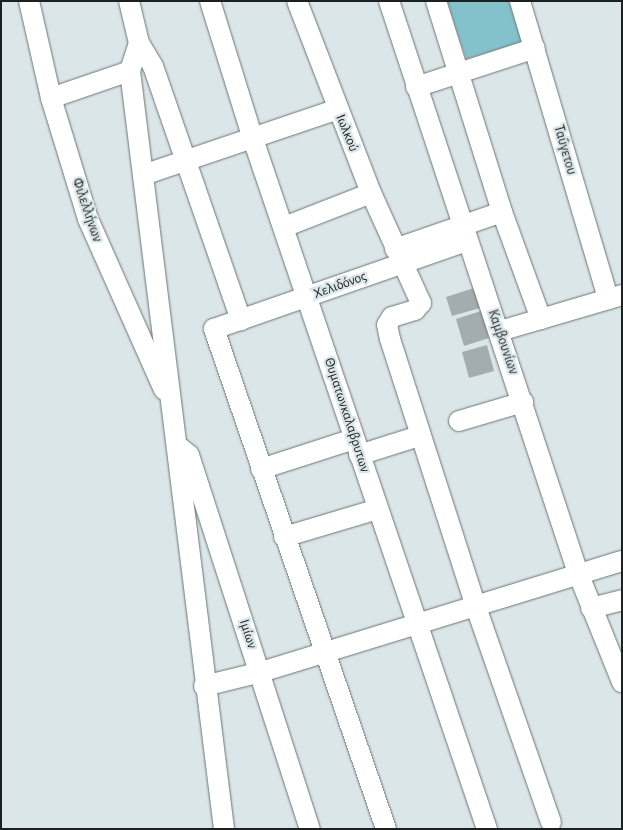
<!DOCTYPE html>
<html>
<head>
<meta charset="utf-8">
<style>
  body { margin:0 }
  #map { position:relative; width:623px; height:830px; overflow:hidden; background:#dbe6e8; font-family:"Alegreya Sans",sans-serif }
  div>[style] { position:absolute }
  .green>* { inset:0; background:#83c1cb }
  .building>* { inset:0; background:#a3adaf }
  .roads { filter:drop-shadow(0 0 1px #6b7476) drop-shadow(0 0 1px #6b7476) }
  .minor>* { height:20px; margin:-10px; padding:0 10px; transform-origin:10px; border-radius:10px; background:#fff }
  span { translate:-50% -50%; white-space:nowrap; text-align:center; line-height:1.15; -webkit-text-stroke:4.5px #dbe6e8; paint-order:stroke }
  .street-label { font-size:14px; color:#1c2021 }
  .frame { position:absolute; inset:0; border:2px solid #1c2021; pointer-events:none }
</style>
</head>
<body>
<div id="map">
  <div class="green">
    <i style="clip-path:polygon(447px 1px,509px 1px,522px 42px,466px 59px)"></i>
  </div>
  <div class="building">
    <i style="clip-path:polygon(474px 288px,480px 308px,452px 316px,446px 297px)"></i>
    <i style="clip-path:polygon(481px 311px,489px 338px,464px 346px,456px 319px)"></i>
    <i style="clip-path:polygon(487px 345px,494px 371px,469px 378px,462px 352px)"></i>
  </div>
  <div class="roads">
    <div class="minor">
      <i style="left:29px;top:1px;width:99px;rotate:77.2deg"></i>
      <i style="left:51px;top:98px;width:127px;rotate:73deg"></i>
      <i style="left:88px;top:219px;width:187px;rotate:66deg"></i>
      <i style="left:129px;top:1px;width:43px;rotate:76.6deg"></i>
      <i style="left:139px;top:43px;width:27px;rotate:59deg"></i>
      <i style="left:153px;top:66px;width:269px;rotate:70.9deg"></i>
      <i style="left:210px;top:1px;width:145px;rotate:72.7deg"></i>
      <i style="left:253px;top:139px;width:729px;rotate:71.27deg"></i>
      <i style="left:297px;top:1px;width:206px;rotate:68.9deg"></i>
      <i style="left:371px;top:193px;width:121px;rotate:65.6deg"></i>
      <i style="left:421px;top:303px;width:9px;rotate:131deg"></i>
      <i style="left:415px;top:310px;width:24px;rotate:163deg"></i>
      <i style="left:392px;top:317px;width:9px;rotate:122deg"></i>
      <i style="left:387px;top:325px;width:14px;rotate:78deg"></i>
      <i style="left:390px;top:339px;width:281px;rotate:72.2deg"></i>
      <i style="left:476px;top:607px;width:228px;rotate:70.8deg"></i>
      <i style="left:389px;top:1px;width:602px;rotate:71.72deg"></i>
      <i style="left:578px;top:573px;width:118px;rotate:68deg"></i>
      <i style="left:436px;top:1px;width:221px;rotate:72.6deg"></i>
      <i style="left:502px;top:212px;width:114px;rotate:70deg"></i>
      <i style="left:520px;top:1px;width:311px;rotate:73.5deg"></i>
      <i style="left:139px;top:43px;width:29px;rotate:108deg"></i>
      <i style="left:130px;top:71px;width:764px;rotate:82.93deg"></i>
      <i style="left:416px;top:87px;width:125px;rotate:-18.1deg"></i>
      <i style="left:51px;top:98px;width:83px;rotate:-18.9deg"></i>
      <i style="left:143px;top:175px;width:206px;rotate:-18.7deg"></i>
      <i style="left:284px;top:227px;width:93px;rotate:-21.3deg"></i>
      <i style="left:395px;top:249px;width:113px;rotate:-19.1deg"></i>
      <i style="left:500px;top:331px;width:127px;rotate:-16.4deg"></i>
      <i style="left:459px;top:421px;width:67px;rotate:-16.5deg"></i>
      <i style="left:179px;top:447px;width:13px;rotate:39deg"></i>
      <i style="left:189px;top:455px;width:393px;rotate:72.1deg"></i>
      <i style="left:359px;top:455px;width:63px;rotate:-17.6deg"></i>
      <i style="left:261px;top:469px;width:98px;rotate:-17.9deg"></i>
      <i style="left:284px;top:537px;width:98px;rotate:-16.6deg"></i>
      <i style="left:591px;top:608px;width:32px;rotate:-14deg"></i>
      <i style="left:204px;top:686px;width:59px;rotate:-13.8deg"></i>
      <i style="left:261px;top:672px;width:378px;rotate:-17.1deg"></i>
      <i style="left:386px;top:829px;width:529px;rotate:-108.98deg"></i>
      <i style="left:214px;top:329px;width:268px;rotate:-19.2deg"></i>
    </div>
  </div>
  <div class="street-label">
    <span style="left:347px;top:133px;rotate:68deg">Ιωλκού</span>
    <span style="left:565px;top:150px;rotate:74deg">Ταΰγετου</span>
    <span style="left:87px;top:210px;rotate:71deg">Φιλελλήνων</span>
    <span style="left:340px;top:285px;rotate:-20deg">Χελιδόνος</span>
    <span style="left:503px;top:342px;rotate:71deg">Καμβουνίων</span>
    <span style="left:347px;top:415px;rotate:72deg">Θυματωνκαλαβρυτων</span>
    <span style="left:248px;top:634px;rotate:72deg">Ιμίων</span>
  </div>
  <div class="frame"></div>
</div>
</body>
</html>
